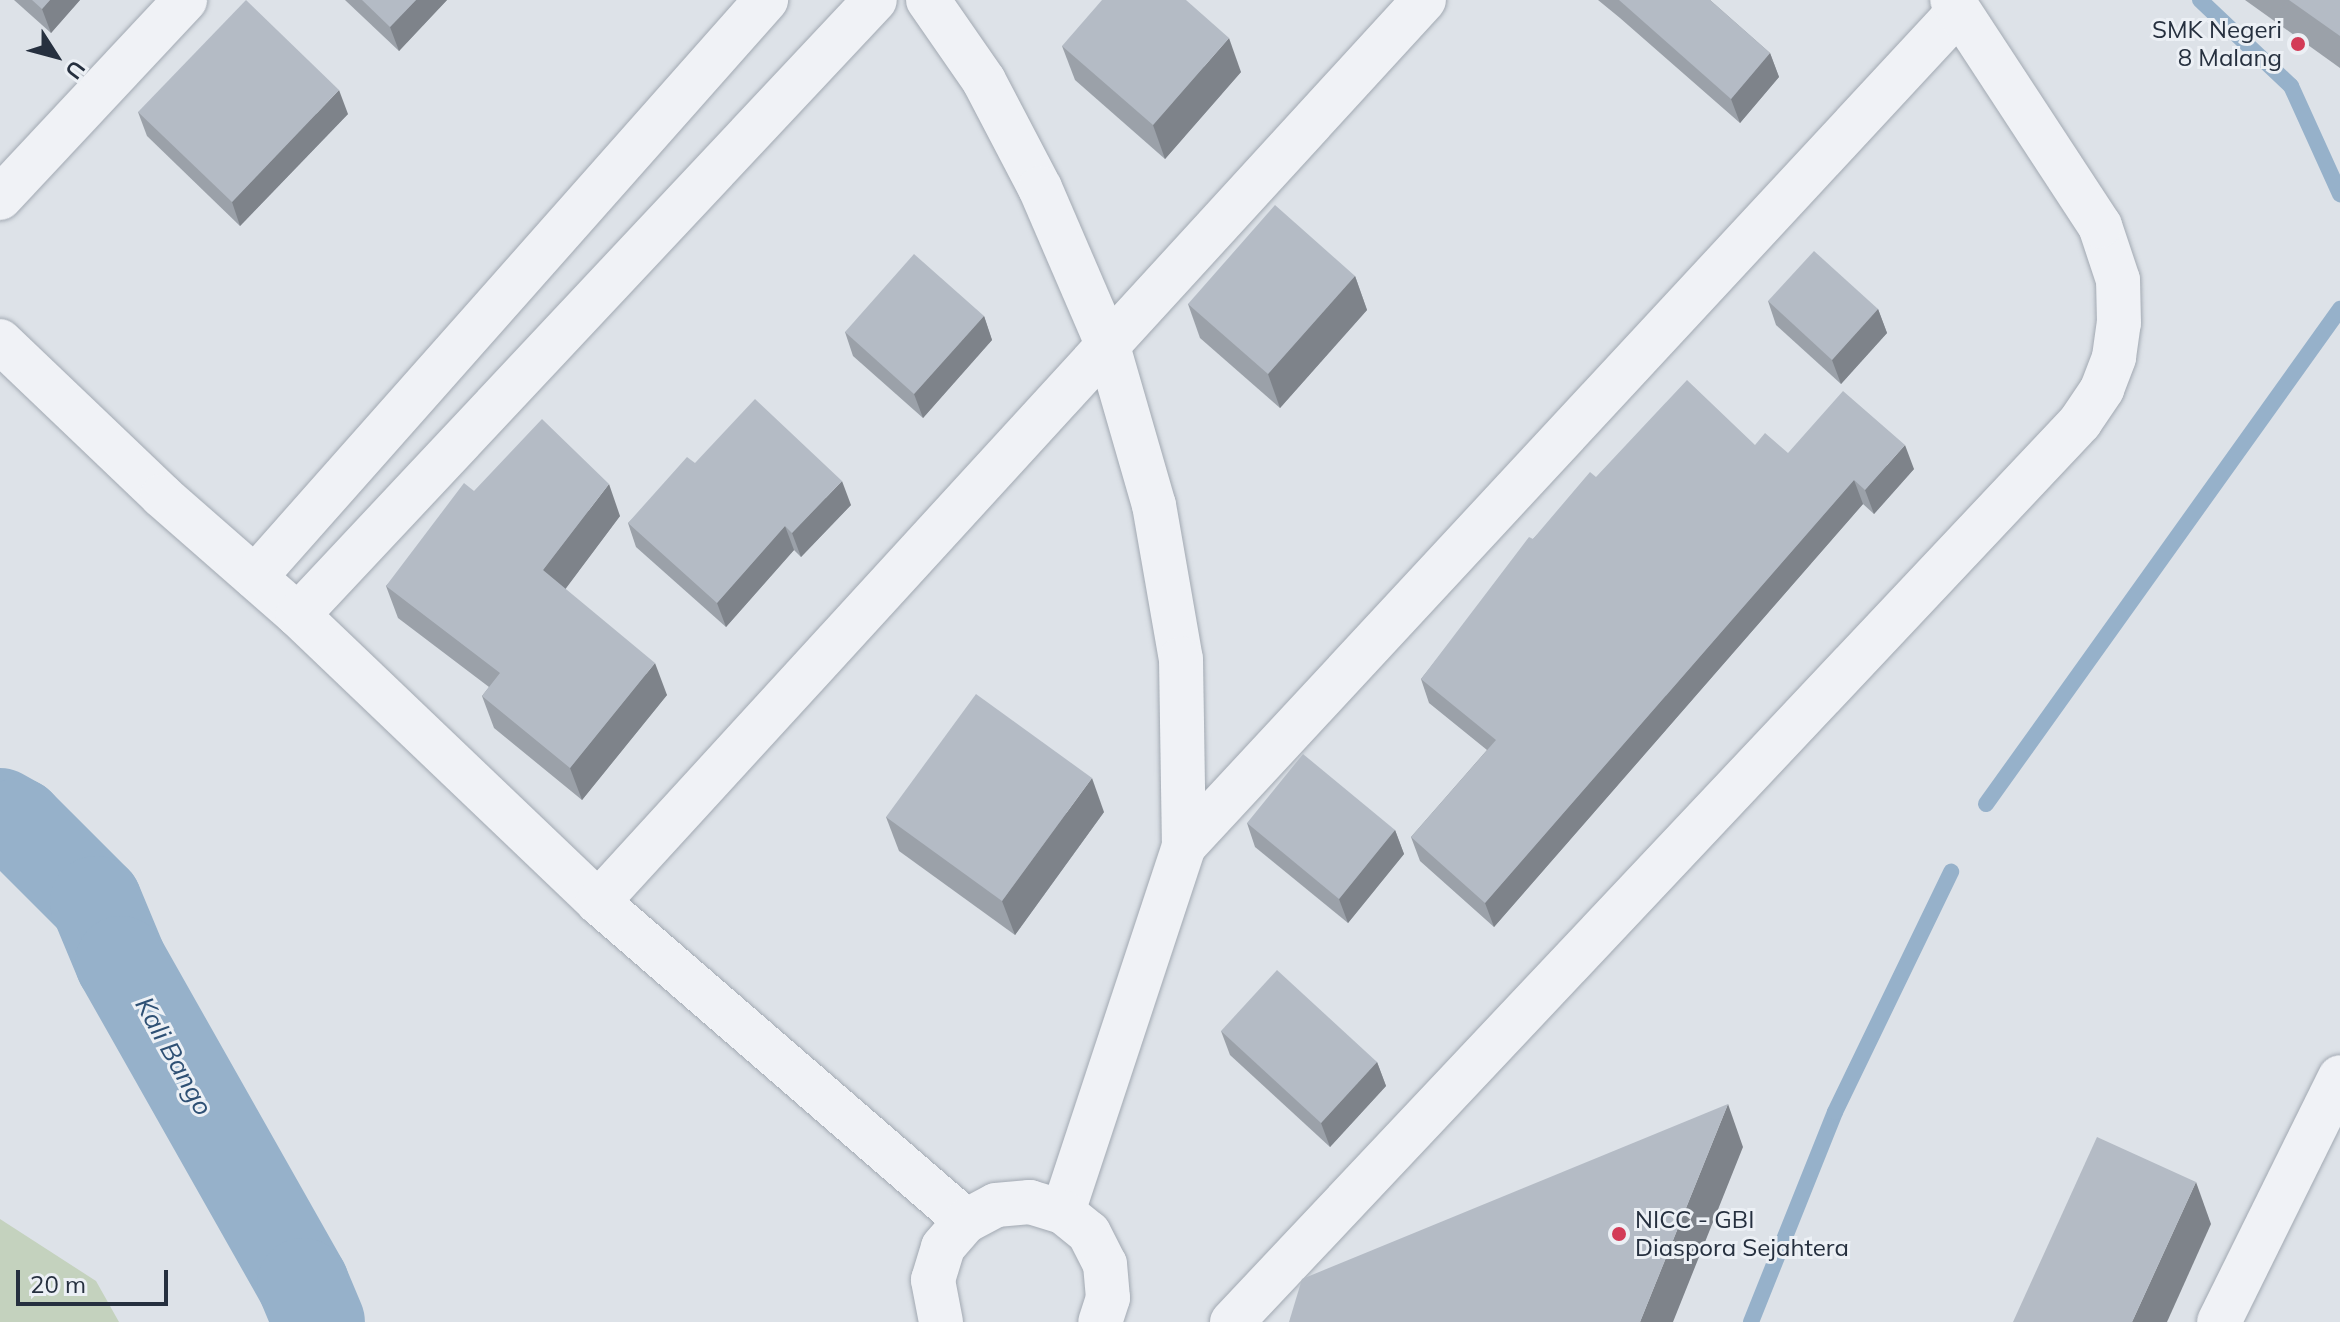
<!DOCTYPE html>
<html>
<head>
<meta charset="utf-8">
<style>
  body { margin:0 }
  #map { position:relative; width:2340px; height:1322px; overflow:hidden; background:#dde2e8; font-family:Mulish,sans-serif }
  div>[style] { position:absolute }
  .green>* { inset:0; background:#c4d2be }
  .stream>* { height:16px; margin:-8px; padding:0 8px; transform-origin:8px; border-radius:8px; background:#96b1ca }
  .river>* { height:92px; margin:-46px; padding:0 46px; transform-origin:46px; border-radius:46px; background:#96b1ca }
  .roads { filter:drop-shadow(0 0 2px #a2a9b2) drop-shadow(0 0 2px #a2a9b2) }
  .minor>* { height:44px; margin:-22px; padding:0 22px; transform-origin:22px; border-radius:22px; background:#f0f2f6 }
  .wall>* { inset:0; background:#9ba1a9 }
  .shaded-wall>* { inset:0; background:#7e838a }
  .building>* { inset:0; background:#b4bbc5 }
  .dots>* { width:22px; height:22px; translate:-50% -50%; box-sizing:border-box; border:4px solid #ecf0f5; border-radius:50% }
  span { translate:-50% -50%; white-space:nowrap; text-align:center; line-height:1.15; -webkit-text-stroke:6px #ecf0f5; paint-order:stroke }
  .poi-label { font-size:24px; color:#26303f }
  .right { translate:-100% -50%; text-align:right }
  .left { translate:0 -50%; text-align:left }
  .water-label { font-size:26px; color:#2e5074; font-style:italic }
  .north { position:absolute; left:16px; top:16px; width:80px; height:80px; -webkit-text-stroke:6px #ecf0f5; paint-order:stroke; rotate:126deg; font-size:22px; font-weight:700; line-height:32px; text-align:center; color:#26303f }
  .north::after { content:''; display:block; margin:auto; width:28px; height:36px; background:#26303f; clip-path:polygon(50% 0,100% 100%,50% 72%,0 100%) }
  .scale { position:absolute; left:16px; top:1270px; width:152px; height:36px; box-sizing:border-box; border:4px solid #26303f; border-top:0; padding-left:10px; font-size:24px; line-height:28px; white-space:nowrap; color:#26303f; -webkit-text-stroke:6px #ecf0f5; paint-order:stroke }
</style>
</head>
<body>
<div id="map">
  <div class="green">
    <i style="clip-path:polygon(0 1219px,96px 1281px,119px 1322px,0 1322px)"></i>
  </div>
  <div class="stream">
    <i style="left:2200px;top:0;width:125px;rotate:43.4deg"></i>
    <i style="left:2291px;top:86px;width:119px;rotate:65.6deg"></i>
    <i style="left:1986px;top:804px;width:609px;rotate:-54.43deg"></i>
    <i style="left:1751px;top:1322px;width:226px;rotate:-68.2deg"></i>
    <i style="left:1835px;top:1112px;width:267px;rotate:-64.2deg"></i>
  </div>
  <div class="river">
    <i style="left:0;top:814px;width:21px;rotate:29deg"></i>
    <i style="left:18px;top:824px;width:110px;rotate:45deg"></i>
    <i style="left:96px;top:902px;width:65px;rotate:67.4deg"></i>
    <i style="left:121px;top:962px;width:370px;rotate:60.5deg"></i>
    <i style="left:303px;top:1284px;width:41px;rotate:67.2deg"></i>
  </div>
  <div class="roads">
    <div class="minor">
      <i style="left:928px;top:0;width:98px;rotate:55.3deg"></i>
      <i style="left:984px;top:81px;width:121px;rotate:62.4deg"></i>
      <i style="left:1040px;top:188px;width:172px;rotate:66.7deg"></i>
      <i style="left:1108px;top:346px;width:166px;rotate:73.9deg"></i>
      <i style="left:1154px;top:505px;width:156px;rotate:80.1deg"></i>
      <i style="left:1181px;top:659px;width:187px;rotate:89.1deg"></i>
      <i style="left:1184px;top:846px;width:385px;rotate:108.3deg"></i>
      <i style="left:0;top:198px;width:271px;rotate:-46.9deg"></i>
      <i style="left:0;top:341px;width:224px;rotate:43.7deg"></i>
      <i style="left:162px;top:496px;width:181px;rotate:41.2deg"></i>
      <i style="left:298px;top:615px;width:415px;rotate:43.7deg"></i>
      <i style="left:598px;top:902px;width:487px;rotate:40.9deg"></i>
      <i style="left:255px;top:577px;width:771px;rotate:-48.47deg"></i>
      <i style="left:298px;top:615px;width:843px;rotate:-46.83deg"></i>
      <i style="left:1184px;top:846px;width:1139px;rotate:-47.13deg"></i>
      <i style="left:598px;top:902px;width:1223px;rotate:-47.52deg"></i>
      <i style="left:941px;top:1322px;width:43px;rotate:-100.8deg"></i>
      <i style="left:933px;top:1280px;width:34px;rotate:-73deg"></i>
      <i style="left:943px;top:1247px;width:35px;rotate:-49deg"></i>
      <i style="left:966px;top:1221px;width:34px;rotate:-28deg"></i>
      <i style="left:996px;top:1205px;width:34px;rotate:-5deg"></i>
      <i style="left:1030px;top:1202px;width:34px;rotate:17deg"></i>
      <i style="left:1063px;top:1212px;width:33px;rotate:39deg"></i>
      <i style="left:1089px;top:1233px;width:35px;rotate:63deg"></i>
      <i style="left:1105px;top:1264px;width:34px;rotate:85deg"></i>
      <i style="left:1108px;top:1298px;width:25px;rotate:108deg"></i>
      <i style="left:1232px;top:1322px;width:1237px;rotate:-46.7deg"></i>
      <i style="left:2080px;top:422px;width:40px;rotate:-56deg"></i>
      <i style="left:2102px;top:389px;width:34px;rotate:-69deg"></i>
      <i style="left:2114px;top:357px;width:34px;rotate:-82deg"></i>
      <i style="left:2119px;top:323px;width:43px;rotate:-91.3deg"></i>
      <i style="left:2118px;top:280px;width:57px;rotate:-108.4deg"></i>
      <i style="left:2100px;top:226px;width:270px;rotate:-123.2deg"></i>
      <i style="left:2219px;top:1322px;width:273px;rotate:-63.7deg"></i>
    </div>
  </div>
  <div class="wall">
    <i style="clip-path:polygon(14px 0,80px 0,51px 33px)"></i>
    <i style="clip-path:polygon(345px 0,447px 0,399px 51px)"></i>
    <i style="clip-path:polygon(1598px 0,1710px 0,1770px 53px,1779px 77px,1740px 123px,1620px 18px)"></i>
    <i style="clip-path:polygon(2245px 0,2340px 0,2340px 68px)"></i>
    <i style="clip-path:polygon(1062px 46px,1241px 72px,1165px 159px,1075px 80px)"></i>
    <i style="clip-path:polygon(138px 112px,348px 114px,240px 226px,147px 136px)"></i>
    <i style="clip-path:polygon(1355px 276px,1367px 310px,1280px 408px,1200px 338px,1188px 304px)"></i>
    <i style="clip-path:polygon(1768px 301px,1878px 309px,1887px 333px,1841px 384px,1776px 325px)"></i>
    <i style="clip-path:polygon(984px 316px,992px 340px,923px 418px,853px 356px,845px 332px)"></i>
    <i style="clip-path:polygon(1788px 453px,1914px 469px,1874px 514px,1863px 504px,1494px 927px,1420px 861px,1411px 837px,1487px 750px,1429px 703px,1421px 679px,1533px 539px,1596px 477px)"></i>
    <i style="clip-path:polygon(695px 463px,851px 505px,801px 557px,794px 550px,726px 627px,636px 547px,628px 523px)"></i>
    <i style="clip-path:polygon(474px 491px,620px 516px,565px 589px,667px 695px,582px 800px,494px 728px,482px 696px,489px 687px,398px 618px,386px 586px)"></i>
    <i style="clip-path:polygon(1104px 812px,1015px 935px,899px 851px,886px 817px)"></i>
    <i style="clip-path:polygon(1247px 823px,1395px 830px,1404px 854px,1348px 923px,1255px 847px)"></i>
    <i style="clip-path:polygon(1221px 1031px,1377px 1062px,1386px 1086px,1330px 1147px,1230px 1055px)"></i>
  </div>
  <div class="shaded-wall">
    <i style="clip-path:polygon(50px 0,80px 0,51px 33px,42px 9px)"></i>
    <i style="clip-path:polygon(416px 0,447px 0,399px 51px,390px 27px)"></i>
    <i style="clip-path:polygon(1229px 38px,1241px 72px,1165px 159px,1153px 125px)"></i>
    <i style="clip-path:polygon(1770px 53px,1779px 77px,1740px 123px,1731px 99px)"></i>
    <i style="clip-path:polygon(339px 90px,348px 114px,240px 226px,232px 202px)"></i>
    <i style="clip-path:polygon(1355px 276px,1367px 310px,1280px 408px,1268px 374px)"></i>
    <i style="clip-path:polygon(1878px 309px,1887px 333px,1841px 384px,1832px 360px)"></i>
    <i style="clip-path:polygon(984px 316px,992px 340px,923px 418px,914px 394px)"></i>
    <i style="clip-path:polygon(1905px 445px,1914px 469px,1874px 514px,1865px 490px)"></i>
    <i style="clip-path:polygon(1854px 480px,1863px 504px,1494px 927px,1485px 903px)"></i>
    <i style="clip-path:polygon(842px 481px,851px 505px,801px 557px,792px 533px)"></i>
    <i style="clip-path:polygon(609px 484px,620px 516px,555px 603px,543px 570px)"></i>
    <i style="clip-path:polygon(785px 526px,794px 550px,726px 627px,717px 603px)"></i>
    <i style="clip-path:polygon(655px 663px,667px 695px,582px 800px,570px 768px)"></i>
    <i style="clip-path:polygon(1092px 778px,1104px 812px,1015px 935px,1002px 901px)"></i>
    <i style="clip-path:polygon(1395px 830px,1404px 854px,1348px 923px,1339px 899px)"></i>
    <i style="clip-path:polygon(1377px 1062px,1386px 1086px,1330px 1147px,1321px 1123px)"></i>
    <i style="clip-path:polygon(1728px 1104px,1743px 1147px,1673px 1322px,1640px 1322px)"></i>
    <i style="clip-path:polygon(2196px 1182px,2211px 1224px,2167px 1322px,2132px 1322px)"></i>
  </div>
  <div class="building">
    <i style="clip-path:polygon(32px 0,50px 0,42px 9px)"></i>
    <i style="clip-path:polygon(246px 0,339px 90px,232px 202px,138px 112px)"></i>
    <i style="clip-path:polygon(362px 0,416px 0,390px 27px)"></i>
    <i style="clip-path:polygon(1102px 0,1186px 0,1229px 38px,1153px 125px,1062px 46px)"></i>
    <i style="clip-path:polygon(1619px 0,1710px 0,1770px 53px,1731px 99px)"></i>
    <i style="clip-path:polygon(2289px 0,2340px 0,2340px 36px)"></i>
    <i style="clip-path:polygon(1275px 205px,1355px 276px,1268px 374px,1188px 304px)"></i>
    <i style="clip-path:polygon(1814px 251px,1878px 309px,1832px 360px,1768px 301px)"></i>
    <i style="clip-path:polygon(914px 254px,984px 316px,914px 394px,845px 332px)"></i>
    <i style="clip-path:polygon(1687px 380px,1755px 445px,1765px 433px,1788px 453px,1843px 391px,1905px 445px,1865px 490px,1854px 480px,1485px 903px,1411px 837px,1496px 740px,1421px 679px,1529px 537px,1533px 539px,1590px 472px,1596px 477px)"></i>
    <i style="clip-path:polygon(755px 399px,842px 481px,792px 533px,785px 526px,717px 603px,628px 523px,687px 457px,695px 463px)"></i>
    <i style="clip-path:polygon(542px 419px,609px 484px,543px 570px,655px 663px,570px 768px,482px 696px,500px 673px,386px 586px,464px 483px,474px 491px)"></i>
    <i style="clip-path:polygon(976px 694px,1092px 778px,1002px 901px,886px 817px)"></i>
    <i style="clip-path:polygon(1303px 754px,1395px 830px,1339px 899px,1247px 823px)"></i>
    <i style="clip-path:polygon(1277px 970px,1377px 1062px,1321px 1123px,1221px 1031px)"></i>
    <i style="clip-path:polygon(1728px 1104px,1640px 1322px,1289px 1322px,1302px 1279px)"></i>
    <i style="clip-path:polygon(2097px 1137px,2196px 1182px,2132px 1322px,2013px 1322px)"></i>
  </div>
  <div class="dots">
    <i style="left:2298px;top:44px;background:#d33b57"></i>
    <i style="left:1619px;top:1234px;background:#d33b57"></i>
  </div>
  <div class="poi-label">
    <span class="right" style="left:2282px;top:44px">SMK Negeri<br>8 Malang</span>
    <span class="left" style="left:1635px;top:1234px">NICC - GBI<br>Diaspora Sejahtera</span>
  </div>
  <div class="water-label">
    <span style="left:174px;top:1056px;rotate:61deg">Kali Bango</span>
  </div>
  <div class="north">U</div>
  <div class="scale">20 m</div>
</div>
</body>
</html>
